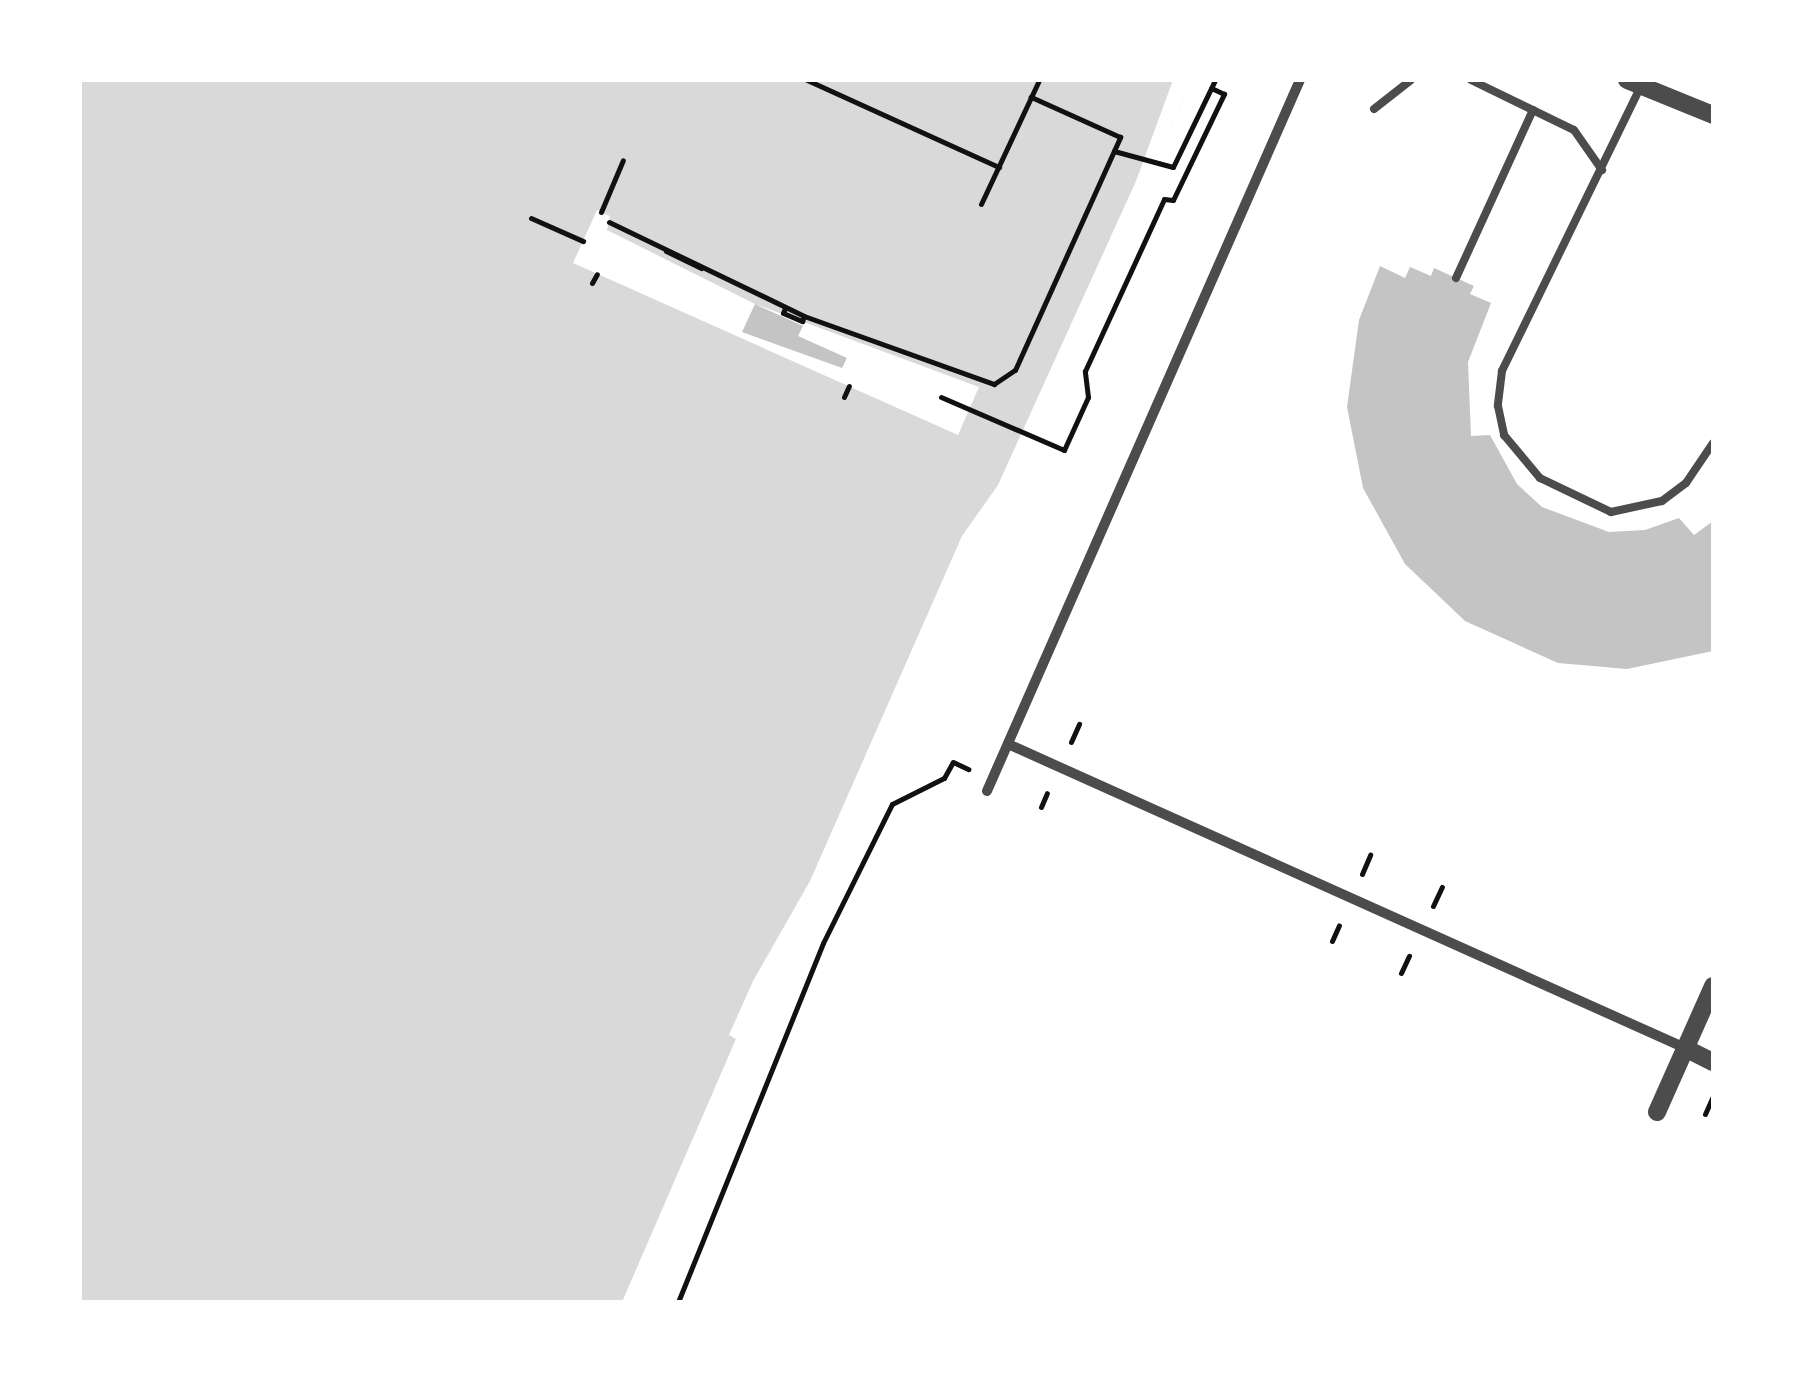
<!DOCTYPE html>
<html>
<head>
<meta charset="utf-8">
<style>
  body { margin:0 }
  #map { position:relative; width:1793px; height:1382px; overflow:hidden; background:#fff; font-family:"Fira Sans Condensed",sans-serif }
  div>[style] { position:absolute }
  .water>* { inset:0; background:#d9d9d9 }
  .pier>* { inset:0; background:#fff }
  .building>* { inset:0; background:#c4c4c4 }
  .path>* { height:5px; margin:-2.5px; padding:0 2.5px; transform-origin:2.5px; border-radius:2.5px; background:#111 }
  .service>* { height:8px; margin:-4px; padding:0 4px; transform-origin:4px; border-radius:4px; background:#4c4c4c }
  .minor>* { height:10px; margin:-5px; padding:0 5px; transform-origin:5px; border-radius:5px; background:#4c4c4c }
  .tertiary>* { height:18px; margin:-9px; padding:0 9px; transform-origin:9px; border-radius:9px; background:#4c4c4c }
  span { translate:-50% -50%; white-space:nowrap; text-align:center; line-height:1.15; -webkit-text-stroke:8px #fff; paint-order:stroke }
  .frame { position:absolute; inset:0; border:82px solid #fff; pointer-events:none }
</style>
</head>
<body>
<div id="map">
  <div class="water">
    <i style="clip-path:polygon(80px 80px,1192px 80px,991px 522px,979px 531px,736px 1039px,634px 1302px,80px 1302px)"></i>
  </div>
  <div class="pier">
    <i style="clip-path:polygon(1173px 80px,1192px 80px,810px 926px,748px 1045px,739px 1045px,727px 1073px,736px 1082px,640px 1302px,622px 1302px,736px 1039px,729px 1035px,753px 981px,810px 881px,962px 536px,998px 485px,1136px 181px)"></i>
    <i style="clip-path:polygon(597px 210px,610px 216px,607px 230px,755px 304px,979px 387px,958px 435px,573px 263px)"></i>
  </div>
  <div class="building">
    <i style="clip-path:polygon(1380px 266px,1405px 278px,1410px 267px,1431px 276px,1434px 268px,1474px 286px,1470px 294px,1491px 303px,1468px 362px,1471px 436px,1490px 435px,1517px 484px,1542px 507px,1609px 532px,1645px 530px,1679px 518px,1694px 535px,1713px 521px,1713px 651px,1627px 669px,1558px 663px,1465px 621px,1405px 564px,1363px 488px,1347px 407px,1359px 320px)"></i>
    <i style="clip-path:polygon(755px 304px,803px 326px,798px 336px,847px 358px,842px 368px,742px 332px)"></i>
  </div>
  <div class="path">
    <i style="left:807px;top:80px;width:211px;rotate:24.4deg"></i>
    <i style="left:1114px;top:151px;width:61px;rotate:15.2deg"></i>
    <i style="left:1173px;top:167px;width:97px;rotate:-64.2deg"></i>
    <i style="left:981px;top:204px;width:137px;rotate:-64.9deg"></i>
    <i style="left:601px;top:212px;width:56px;rotate:-67.1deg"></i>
    <i style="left:531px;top:218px;width:57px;rotate:23.9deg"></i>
    <i style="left:609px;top:222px;width:216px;rotate:25.7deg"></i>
    <i style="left:804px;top:316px;width:202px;rotate:19.7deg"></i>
    <i style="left:994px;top:384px;width:25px;rotate:-34deg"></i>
    <i style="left:1015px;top:370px;width:256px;rotate:-65.7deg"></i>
    <i style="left:1120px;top:137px;width:98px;rotate:-155.8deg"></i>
    <i style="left:666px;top:251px;width:39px;rotate:26deg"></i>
    <i style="left:592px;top:283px;width:10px;rotate:-61deg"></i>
    <i style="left:785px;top:308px;width:5px;rotate:112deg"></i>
    <i style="left:783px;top:313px;width:21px;rotate:23deg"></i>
    <i style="left:802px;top:321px;width:5px;rotate:-68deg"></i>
    <i style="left:844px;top:397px;width:12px;rotate:-66deg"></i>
    <i style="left:941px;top:397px;width:134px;rotate:23.3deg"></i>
    <i style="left:1064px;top:450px;width:58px;rotate:-65.6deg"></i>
    <i style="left:1088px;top:397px;width:26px;rotate:-97deg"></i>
    <i style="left:1085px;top:371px;width:189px;rotate:-65.3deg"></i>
    <i style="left:1164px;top:199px;width:9px;rotate:6deg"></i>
    <i style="left:1173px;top:200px;width:118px;rotate:-64.3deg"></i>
    <i style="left:1224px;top:94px;width:14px;rotate:-155deg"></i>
    <i style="left:1071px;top:742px;width:20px;rotate:-66deg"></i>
    <i style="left:1041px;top:807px;width:15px;rotate:-67deg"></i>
    <i style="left:1362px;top:874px;width:21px;rotate:-67deg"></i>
    <i style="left:1433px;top:906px;width:21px;rotate:-65deg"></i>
    <i style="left:1332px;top:941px;width:17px;rotate:-66deg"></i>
    <i style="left:1401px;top:973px;width:19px;rotate:-65deg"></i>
    <i style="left:1705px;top:1114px;width:20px;rotate:-66deg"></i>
    <i style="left:678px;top:1302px;width:387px;rotate:-68deg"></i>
    <i style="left:823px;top:943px;width:155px;rotate:-63.6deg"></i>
    <i style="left:892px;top:804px;width:58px;rotate:-26.6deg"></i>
    <i style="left:944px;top:778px;width:18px;rotate:-61deg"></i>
    <i style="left:953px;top:762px;width:17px;rotate:25deg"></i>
  </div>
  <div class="service">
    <i style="left:1471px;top:80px;width:114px;rotate:25.9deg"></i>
    <i style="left:1574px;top:130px;width:49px;rotate:55deg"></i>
    <i style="left:1640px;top:88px;width:315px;rotate:116deg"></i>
    <i style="left:1502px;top:371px;width:35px;rotate:97deg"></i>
    <i style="left:1498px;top:406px;width:30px;rotate:78deg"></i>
    <i style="left:1504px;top:435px;width:56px;rotate:50.1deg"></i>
    <i style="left:1540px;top:478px;width:79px;rotate:25.6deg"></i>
    <i style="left:1611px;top:512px;width:52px;rotate:-12.2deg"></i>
    <i style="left:1662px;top:501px;width:30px;rotate:-37deg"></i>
    <i style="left:1686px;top:483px;width:48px;rotate:-56deg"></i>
    <i style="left:1374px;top:109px;width:47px;rotate:-38.1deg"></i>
    <i style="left:1456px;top:278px;width:185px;rotate:-65.4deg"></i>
  </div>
  <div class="minor">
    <i style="left:1008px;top:744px;width:742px;rotate:24.18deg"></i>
    <i style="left:987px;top:791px;width:777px;rotate:-66.24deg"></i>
  </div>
  <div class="tertiary">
    <i style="left:1627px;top:80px;width:93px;rotate:22.1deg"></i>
    <i style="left:1685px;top:1048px;width:31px;rotate:27deg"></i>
    <i style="left:1657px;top:1112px;width:138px;rotate:-66deg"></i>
  </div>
  <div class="frame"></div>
</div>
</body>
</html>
